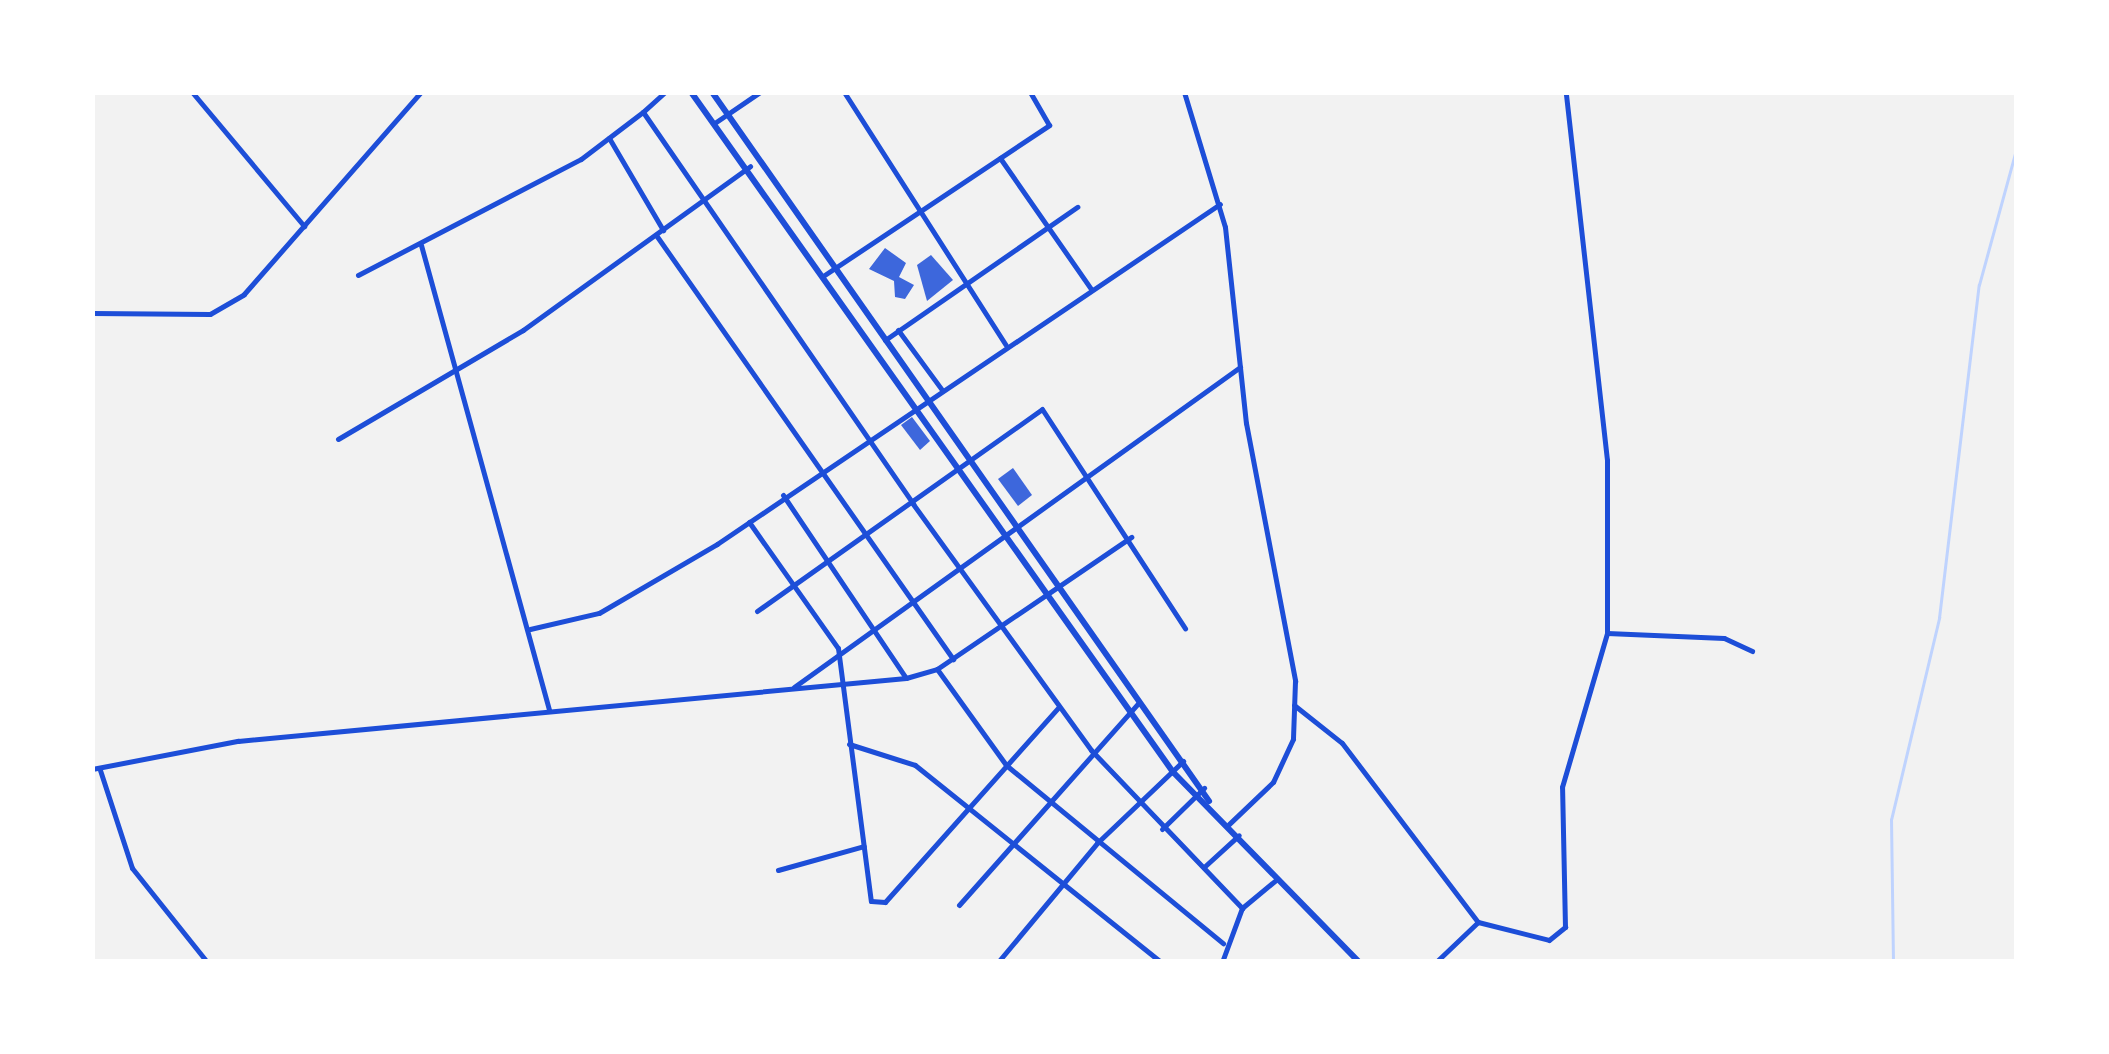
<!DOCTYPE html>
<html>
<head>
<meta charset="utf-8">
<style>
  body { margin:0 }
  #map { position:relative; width:2109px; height:1054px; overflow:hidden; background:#f2f2f2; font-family:"Noto Serif",serif }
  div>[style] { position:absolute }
  .stream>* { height:2.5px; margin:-1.25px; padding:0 1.25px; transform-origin:1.25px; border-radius:1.25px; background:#bfd3fe }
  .building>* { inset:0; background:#3d67dc }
  .minor>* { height:5px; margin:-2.5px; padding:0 2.5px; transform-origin:2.5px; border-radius:2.5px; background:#1d4ed8 }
  .tertiary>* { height:5px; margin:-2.5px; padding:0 2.5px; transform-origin:2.5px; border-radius:2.5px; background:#1d4ed8 }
  .secondary>* { height:6px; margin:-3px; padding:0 3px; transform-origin:3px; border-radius:3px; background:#1d4ed8 }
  span { translate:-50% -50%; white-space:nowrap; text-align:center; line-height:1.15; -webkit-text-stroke:10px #fff; paint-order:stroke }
  .frame { position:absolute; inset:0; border:95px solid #fff; pointer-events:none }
</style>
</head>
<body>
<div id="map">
  <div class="stream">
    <i style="left:1893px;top:962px;width:142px;rotate:-90.8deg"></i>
    <i style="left:1891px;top:820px;width:208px;rotate:-76.6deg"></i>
    <i style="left:1939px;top:618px;width:335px;rotate:-83.2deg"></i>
    <i style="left:1979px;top:285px;width:140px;rotate:-74.7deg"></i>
  </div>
  <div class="building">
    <i style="clip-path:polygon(885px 248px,906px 263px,899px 277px,914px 285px,905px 299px,895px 297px,894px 281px,869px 269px)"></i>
    <i style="clip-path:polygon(931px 255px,953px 280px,927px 301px,917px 265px)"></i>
    <i style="clip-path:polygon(912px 417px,930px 441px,920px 450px,901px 425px)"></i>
    <i style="clip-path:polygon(1013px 468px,1032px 495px,1018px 506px,998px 479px)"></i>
  </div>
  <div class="minor">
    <i style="left:192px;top:92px;width:175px;rotate:50.1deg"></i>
    <i style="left:665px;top:92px;width:30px;rotate:138deg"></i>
    <i style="left:643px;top:112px;width:476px;rotate:55.4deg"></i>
    <i style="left:913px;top:504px;width:304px;rotate:54.1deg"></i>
    <i style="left:1091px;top:750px;width:219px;rotate:46.3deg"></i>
    <i style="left:844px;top:92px;width:300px;rotate:57.4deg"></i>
    <i style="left:716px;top:122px;width:53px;rotate:-34.3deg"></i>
    <i style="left:609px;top:138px;width:107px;rotate:59.6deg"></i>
    <i style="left:1000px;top:158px;width:160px;rotate:55.2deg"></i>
    <i style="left:656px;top:235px;width:518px;rotate:54.99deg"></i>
    <i style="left:421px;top:245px;width:483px;rotate:74.6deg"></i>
    <i style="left:358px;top:275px;width:251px;rotate:-27.5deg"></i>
    <i style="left:581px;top:159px;width:78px;rotate:-37.2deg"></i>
    <i style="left:823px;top:276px;width:272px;rotate:-33.7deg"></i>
    <i style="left:1049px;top:125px;width:38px;rotate:-120deg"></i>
    <i style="left:898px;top:330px;width:74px;rotate:53.7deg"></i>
    <i style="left:885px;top:340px;width:234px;rotate:-34.7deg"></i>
    <i style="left:338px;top:439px;width:215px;rotate:-30.5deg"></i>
    <i style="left:523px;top:330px;width:280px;rotate:-35.8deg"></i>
    <i style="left:783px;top:495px;width:220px;rotate:56.1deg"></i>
    <i style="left:749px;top:522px;width:154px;rotate:54.8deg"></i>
    <i style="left:838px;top:648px;width:255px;rotate:82.6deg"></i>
    <i style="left:871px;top:901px;width:14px;rotate:4deg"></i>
    <i style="left:885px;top:902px;width:261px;rotate:-48.3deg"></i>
    <i style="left:757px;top:611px;width:349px;rotate:-35.3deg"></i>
    <i style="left:1042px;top:409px;width:262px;rotate:56.9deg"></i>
    <i style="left:530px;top:629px;width:71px;rotate:-13.1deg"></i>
    <i style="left:599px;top:613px;width:137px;rotate:-30.3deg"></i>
    <i style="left:717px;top:544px;width:607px;rotate:-34.06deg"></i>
    <i style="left:1607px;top:633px;width:117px;rotate:2.4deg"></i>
    <i style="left:1724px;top:638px;width:31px;rotate:25deg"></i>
    <i style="left:937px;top:669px;width:118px;rotate:54.3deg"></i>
    <i style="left:1006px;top:765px;width:281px;rotate:39.4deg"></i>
    <i style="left:794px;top:687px;width:549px;rotate:-35.66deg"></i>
    <i style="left:1294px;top:705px;width:61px;rotate:38.4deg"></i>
    <i style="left:1342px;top:743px;width:225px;rotate:52.8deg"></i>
    <i style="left:849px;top:744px;width:69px;rotate:17.7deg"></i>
    <i style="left:915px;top:765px;width:315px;rotate:38.7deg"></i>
    <i style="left:92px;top:769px;width:149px;rotate:-10.9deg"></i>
    <i style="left:238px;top:741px;width:671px;rotate:-5.39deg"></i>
    <i style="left:906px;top:678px;width:32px;rotate:-16deg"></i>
    <i style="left:937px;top:669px;width:235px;rotate:-34.2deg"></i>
    <i style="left:100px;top:770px;width:103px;rotate:71.9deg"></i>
    <i style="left:132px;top:868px;width:120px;rotate:51.4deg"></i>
    <i style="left:1162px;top:829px;width:59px;rotate:-44.3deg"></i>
    <i style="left:1204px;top:867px;width:47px;rotate:-42.4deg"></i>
    <i style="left:778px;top:870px;width:89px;rotate:-15.6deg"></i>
    <i style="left:959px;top:905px;width:271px;rotate:-48.4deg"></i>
    <i style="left:998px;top:962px;width:155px;rotate:-50.2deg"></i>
    <i style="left:1097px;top:843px;width:119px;rotate:-43.6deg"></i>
    <i style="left:1222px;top:962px;width:58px;rotate:-69.7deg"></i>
    <i style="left:1242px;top:908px;width:45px;rotate:-39.6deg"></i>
    <i style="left:1436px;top:962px;width:58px;rotate:-43.6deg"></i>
    <i style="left:1478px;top:922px;width:73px;rotate:14.2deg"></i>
    <i style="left:1549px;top:940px;width:21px;rotate:-39deg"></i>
    <i style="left:1565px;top:927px;width:140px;rotate:-91.2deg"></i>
    <i style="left:1562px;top:787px;width:160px;rotate:-73.7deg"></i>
    <i style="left:1607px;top:633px;width:173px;rotate:-90deg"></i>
    <i style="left:1607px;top:460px;width:370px;rotate:-96.4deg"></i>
  </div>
  <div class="tertiary">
    <i style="left:1184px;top:92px;width:141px;rotate:73.1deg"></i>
    <i style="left:1225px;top:227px;width:197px;rotate:83.9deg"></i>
    <i style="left:1246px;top:423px;width:263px;rotate:79.2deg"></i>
    <i style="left:1295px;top:681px;width:58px;rotate:92deg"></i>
    <i style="left:1293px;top:739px;width:47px;rotate:114.9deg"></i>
    <i style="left:1273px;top:782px;width:61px;rotate:136.3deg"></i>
    <i style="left:92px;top:313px;width:118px;rotate:0.5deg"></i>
    <i style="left:210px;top:314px;width:39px;rotate:-30deg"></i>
    <i style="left:244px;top:294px;width:269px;rotate:-48.8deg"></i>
  </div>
  <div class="secondary">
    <i style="left:691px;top:92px;width:834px;rotate:54.67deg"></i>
    <i style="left:1173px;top:772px;width:266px;rotate:45.6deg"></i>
    <i style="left:712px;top:92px;width:866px;rotate:54.97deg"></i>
  </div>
  <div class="frame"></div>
</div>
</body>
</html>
